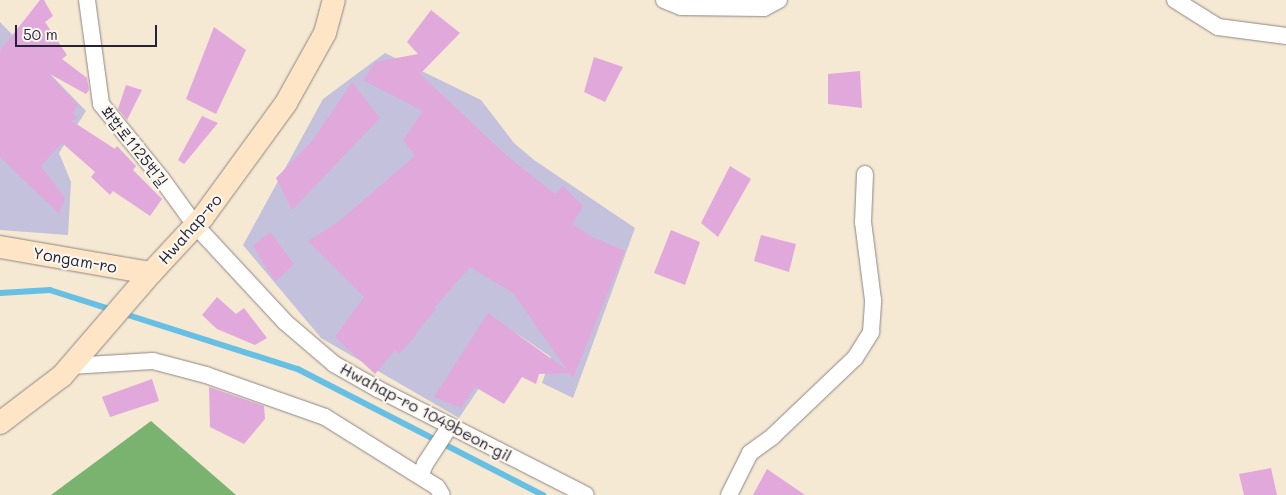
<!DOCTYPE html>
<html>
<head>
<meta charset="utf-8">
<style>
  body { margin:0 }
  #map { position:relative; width:1286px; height:495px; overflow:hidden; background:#f6e9d3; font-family:Mali,"Poor Story",sans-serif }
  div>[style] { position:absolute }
  .industrial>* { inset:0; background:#c3c1db }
  .forest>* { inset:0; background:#7ab270 }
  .stream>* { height:5.5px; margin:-2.75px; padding:0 2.75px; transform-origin:2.75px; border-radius:2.75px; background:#67bfe4 }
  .building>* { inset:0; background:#e1a8dc }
  .roads { filter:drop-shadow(0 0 1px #8c8687) drop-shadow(0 0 1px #8c8687) }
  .street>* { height:16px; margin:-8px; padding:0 8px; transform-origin:8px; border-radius:8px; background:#fff }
  .secondary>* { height:22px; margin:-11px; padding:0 11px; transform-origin:11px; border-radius:11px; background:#fde5c5 }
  span { translate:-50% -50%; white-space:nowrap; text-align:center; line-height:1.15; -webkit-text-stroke:4.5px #fbf7ec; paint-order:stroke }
  .street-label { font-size:16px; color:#22223b }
  .scale { position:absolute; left:15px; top:25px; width:142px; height:22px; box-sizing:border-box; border:2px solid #22223b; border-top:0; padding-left:6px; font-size:15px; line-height:18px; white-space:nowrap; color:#22223b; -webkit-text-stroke:4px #fbf7ec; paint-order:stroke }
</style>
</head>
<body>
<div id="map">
  <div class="industrial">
    <i style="clip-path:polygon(0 22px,86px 111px,59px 153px,71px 182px,68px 235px,0 230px)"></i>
    <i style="clip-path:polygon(385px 53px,481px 100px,514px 143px,534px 160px,635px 228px,573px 398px,542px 383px,551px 357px,516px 333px,459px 418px,321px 338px,243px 245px,323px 99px)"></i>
  </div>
  <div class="forest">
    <i style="clip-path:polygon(151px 421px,236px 495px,51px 495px)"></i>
  </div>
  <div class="stream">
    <i style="left:0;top:293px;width:50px;rotate:-3.4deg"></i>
    <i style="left:50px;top:290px;width:66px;rotate:17.6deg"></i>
    <i style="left:122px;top:313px;width:185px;rotate:17.7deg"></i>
    <i style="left:298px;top:369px;width:276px;rotate:27.2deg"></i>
  </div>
  <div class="building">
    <i style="clip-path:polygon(40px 0,44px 0,53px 16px,45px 22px,67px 55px,62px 59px,87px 78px,89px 90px,86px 94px,48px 73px,78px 105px,73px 113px,77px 118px,72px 121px,115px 149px,117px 146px,136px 166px,133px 170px,162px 199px,150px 216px,113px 191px,110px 195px,91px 177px,95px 172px,62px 143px,41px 166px,65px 198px,59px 214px,0 157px,0 51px)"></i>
    <i style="clip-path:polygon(431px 10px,460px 33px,420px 74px,507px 156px,555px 194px,563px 186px,583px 206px,572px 224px,592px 237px,625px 251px,573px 378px,569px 373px,539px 374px,536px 384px,522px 377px,504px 404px,475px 387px,461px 408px,434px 397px,488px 313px,567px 370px,513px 293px,470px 267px,434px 308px,436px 309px,416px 333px,417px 334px,399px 354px,395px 350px,375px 374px,335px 337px,364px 297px,308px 241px,338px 222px,415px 156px,403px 140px,423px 111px,363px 80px,375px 62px,418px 54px,407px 42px)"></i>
    <i style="clip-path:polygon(214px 27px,246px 50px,216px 114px,186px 99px)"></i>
    <i style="clip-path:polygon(594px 57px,623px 67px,605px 102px,584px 92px)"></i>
    <i style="clip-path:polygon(860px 71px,862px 108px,828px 104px,828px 74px)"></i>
    <i style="clip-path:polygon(352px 82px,380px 118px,292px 210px,276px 178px,313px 140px)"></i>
    <i style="clip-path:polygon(126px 85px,142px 90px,127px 120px,118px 109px)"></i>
    <i style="clip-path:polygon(202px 116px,218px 123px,184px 164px,178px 160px)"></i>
    <i style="clip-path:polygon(730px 166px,751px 179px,718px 237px,701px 223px)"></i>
    <i style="clip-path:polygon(671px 230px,700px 242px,685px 285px,654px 273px)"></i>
    <i style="clip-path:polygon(270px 232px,294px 264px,275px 282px,253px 246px)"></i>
    <i style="clip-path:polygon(761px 235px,796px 244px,789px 272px,754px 261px)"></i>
    <i style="clip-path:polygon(217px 297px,236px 314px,244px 308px,267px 338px,255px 345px,217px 329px,202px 315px)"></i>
    <i style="clip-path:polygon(152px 379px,159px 401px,110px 417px,102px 397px)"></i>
    <i style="clip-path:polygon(209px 387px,264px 406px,265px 419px,244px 444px,210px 427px)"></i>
    <i style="clip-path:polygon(1271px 468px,1277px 495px,1244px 495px,1239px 474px)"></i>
    <i style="clip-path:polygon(767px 469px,805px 495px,753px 495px)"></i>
  </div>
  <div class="roads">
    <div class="street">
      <i style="left:87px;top:0;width:105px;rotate:82.3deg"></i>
      <i style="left:101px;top:104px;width:95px;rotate:51deg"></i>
      <i style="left:161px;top:178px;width:58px;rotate:54.1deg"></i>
      <i style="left:195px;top:225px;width:132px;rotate:47.1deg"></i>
      <i style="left:285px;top:322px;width:65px;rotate:40.6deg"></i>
      <i style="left:334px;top:364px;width:51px;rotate:29.6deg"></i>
      <i style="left:378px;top:389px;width:233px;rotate:27deg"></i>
      <i style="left:664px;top:0;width:18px;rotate:22deg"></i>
      <i style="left:681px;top:7px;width:83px;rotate:0.7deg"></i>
      <i style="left:764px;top:8px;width:17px;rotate:-28deg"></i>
      <i style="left:1175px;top:0;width:51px;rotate:32.1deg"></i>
      <i style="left:1218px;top:27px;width:69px;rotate:7.5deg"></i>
      <i style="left:71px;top:366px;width:82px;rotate:-3.5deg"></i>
      <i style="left:153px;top:361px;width:55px;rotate:14.8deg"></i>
      <i style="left:206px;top:375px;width:126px;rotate:19.4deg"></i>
      <i style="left:325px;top:417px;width:132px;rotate:32deg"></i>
      <i style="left:437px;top:487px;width:9px;rotate:58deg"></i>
      <i style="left:420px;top:476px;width:13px;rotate:-67deg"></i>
      <i style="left:425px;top:464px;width:45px;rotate:-56.7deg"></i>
      <i style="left:729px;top:495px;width:47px;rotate:-63.4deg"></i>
      <i style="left:750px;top:453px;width:29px;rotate:-36deg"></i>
      <i style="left:773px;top:436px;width:113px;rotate:-43.6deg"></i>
      <i style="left:855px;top:358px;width:31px;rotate:-58deg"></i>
      <i style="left:871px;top:332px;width:32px;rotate:-86deg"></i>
      <i style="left:873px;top:300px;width:79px;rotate:-97.3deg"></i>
      <i style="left:863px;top:222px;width:48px;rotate:-87.6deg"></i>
    </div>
    <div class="secondary">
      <i style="left:0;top:247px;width:153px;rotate:9.8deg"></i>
      <i style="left:0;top:423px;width:78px;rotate:-37.2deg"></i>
      <i style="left:62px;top:376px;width:136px;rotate:-49.2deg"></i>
      <i style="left:151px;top:273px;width:76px;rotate:-47.1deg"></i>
      <i style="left:203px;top:217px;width:141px;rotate:-53.9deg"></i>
      <i style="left:286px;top:103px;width:80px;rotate:-60.9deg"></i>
      <i style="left:325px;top:33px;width:34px;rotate:-75deg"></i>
    </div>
  </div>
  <div class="street-label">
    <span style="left:135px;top:146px;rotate:52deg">화합로1125번길</span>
    <span style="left:190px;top:229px;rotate:-49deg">Hwahap-ro</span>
    <span style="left:75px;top:260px;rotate:10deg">Yongam-ro</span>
    <span style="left:426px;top:412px;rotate:28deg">Hwahap-ro 1049beon-gil</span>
  </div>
  <div class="scale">50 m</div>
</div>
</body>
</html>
